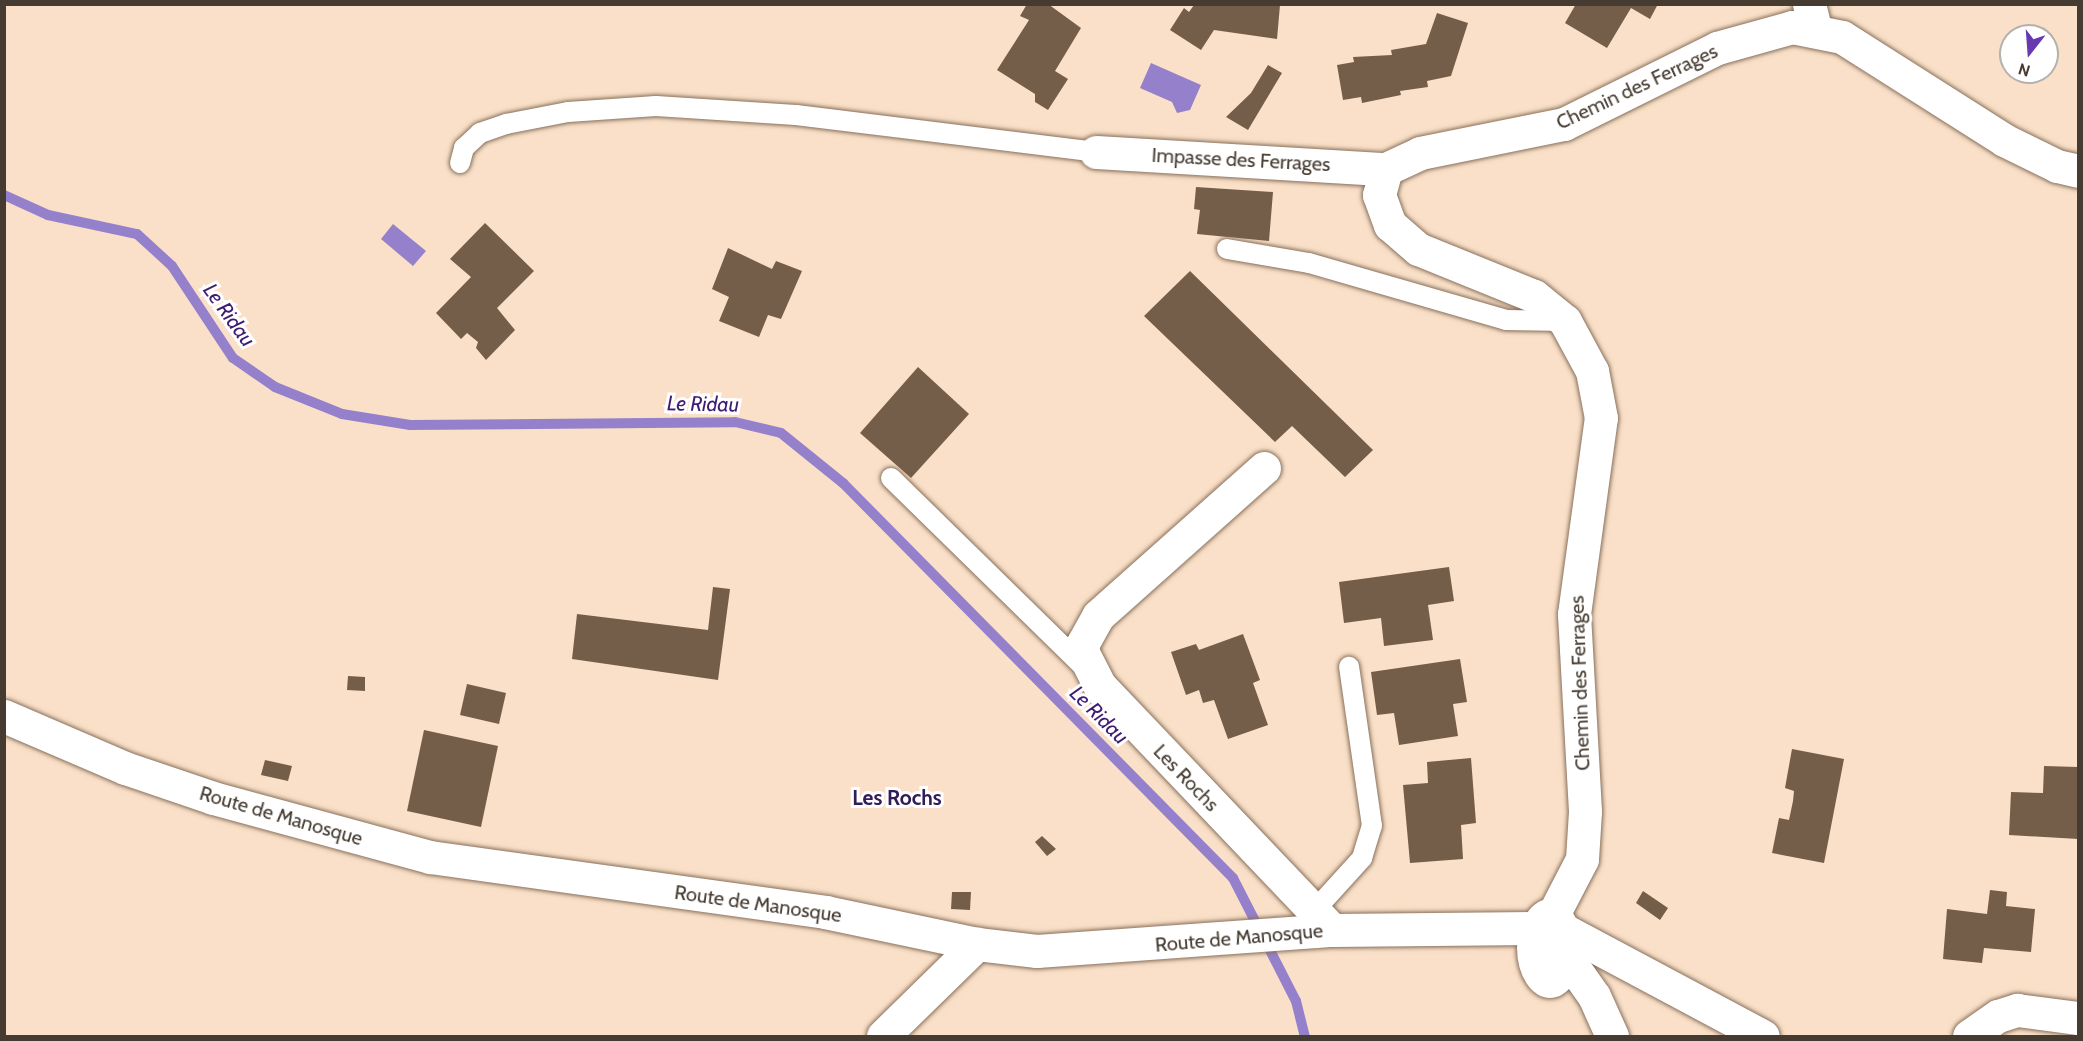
<!DOCTYPE html>
<html>
<head>
<meta charset="utf-8">
<style>
  body { margin:0 }
  #map { position:relative; width:2083px; height:1041px; overflow:hidden; background:#fae0c8; font-family:Cabin,sans-serif }
  div>[style] { position:absolute }
  .water>* { inset:0; background:#9581cb }
  .stream>* { height:10px; margin:-5px; padding:0 5px; transform-origin:5px; border-radius:5px; background:#9581cb }
  .building>* { inset:0; background:#745d49 }
  .roads { filter:drop-shadow(0 0 2px #88705c) drop-shadow(0 0 2px #88705c) }
  .service>* { height:20px; margin:-10px; padding:0 10px; transform-origin:10px; border-radius:10px; background:#fff }
  .minor>* { height:33px; margin:-16.5px; padding:0 16.5px; transform-origin:16.5px; border-radius:16.5px; background:#fff }
  .tertiary>* { height:33px; margin:-16.5px; padding:0 16.5px; transform-origin:16.5px; border-radius:16.5px; background:#fff }
  .tertiary>.ring { margin:-16.5px; padding:0; box-sizing:content-box; background:none; border:33px solid #fff; border-radius:50% }
  span { translate:-50% -50%; white-space:nowrap; text-align:center; line-height:1.15; -webkit-text-stroke:6px #fff; paint-order:stroke }
  .street-label { font-size:20px; color:#453b31 }
  .water-label { font-size:21px; color:#3e1c74; font-style:italic }
  .neighbourhood-label { font-size:21px; color:#301c56; font-weight:700 }
  .frame { position:absolute; inset:0; border:6px solid #453b31; pointer-events:none }
  .north { position:absolute; left:1999px; top:24px; width:60px; height:60px; box-sizing:border-box; background:#fff; border:2px solid #b5b1ad; border-radius:50%; rotate:197deg; font-size:16px; font-weight:700; line-height:24px; text-align:center; color:#453b31 }
  .north::after { content:''; display:block; margin:auto; width:21px; height:27px; background:#6639b1; clip-path:polygon(50% 0,100% 100%,50% 72%,0 100%) }
</style>
</head>
<body>
<div id="map">
  <div class="water">
    <i style="clip-path:polygon(1151px 63px,1201px 85px,1190px 110px,1177px 113px,1172px 102px,1140px 88px)"></i>
    <i style="clip-path:polygon(393px 224px,426px 251px,413px 266px,381px 239px)"></i>
  </div>
  <div class="stream">
    <i style="left:4px;top:195px;width:48px;rotate:24.4deg"></i>
    <i style="left:48px;top:215px;width:91px;rotate:12.1deg"></i>
    <i style="left:137px;top:234px;width:47px;rotate:42.4deg"></i>
    <i style="left:172px;top:266px;width:110px;rotate:56.5deg"></i>
    <i style="left:233px;top:358px;width:51px;rotate:34.6deg"></i>
    <i style="left:275px;top:387px;width:72px;rotate:21.9deg"></i>
    <i style="left:342px;top:414px;width:69px;rotate:9.2deg"></i>
    <i style="left:410px;top:425px;width:325px;rotate:-0.5deg"></i>
    <i style="left:735px;top:422px;width:47px;rotate:13.4deg"></i>
    <i style="left:781px;top:433px;width:80px;rotate:38.9deg"></i>
    <i style="left:843px;top:483px;width:555px;rotate:45.36deg"></i>
    <i style="left:1233px;top:878px;width:138px;rotate:62.9deg"></i>
    <i style="left:1296px;top:1001px;width:36px;rotate:76deg"></i>
  </div>
  <div class="building">
    <i style="clip-path:polygon(1027px 4px,1048px 4px,1081px 28px,1055px 71px,1068px 79px,1048px 110px,1035px 102px,1035px 94px,997px 70px,1029px 20px,1020px 16px)"></i>
    <i style="clip-path:polygon(1576px 4px,1658px 4px,1650px 19px,1631px 8px,1607px 48px,1565px 23px)"></i>
    <i style="clip-path:polygon(1194px 5px,1280px 5px,1277px 39px,1214px 30px,1201px 50px,1170px 30px,1184px 8px,1189px 12px)"></i>
    <i style="clip-path:polygon(1437px 13px,1468px 23px,1451px 76px,1427px 81px,1428px 87px,1400px 91px,1401px 95px,1362px 103px,1361px 97px,1343px 100px,1337px 65px,1354px 62px,1353px 57px,1392px 55px,1391px 50px,1426px 44px)"></i>
    <i style="clip-path:polygon(1268px 65px,1282px 73px,1248px 130px,1226px 117px,1251px 93px)"></i>
    <i style="clip-path:polygon(1196px 187px,1273px 192px,1269px 241px,1197px 234px,1200px 210px,1194px 209px)"></i>
    <i style="clip-path:polygon(485px 223px,534px 271px,497px 308px,515px 330px,486px 360px,476px 348px,478px 342px,467px 333px,461px 339px,436px 313px,471px 277px,450px 259px)"></i>
    <i style="clip-path:polygon(728px 248px,772px 269px,776px 261px,802px 271px,781px 319px,768px 315px,759px 337px,719px 321px,729px 297px,712px 289px)"></i>
    <i style="clip-path:polygon(1190px 271px,1373px 450px,1345px 477px,1292px 426px,1275px 442px,1144px 316px)"></i>
    <i style="clip-path:polygon(918px 367px,969px 414px,911px 478px,860px 433px)"></i>
    <i style="clip-path:polygon(1449px 567px,1454px 601px,1428px 605px,1433px 640px,1384px 646px,1381px 618px,1344px 623px,1339px 582px)"></i>
    <i style="clip-path:polygon(713px 587px,730px 589px,718px 680px,572px 659px,577px 614px,708px 630px)"></i>
    <i style="clip-path:polygon(1243px 634px,1260px 680px,1253px 683px,1268px 725px,1228px 739px,1214px 700px,1203px 703px,1199px 690px,1186px 695px,1171px 652px,1196px 644px,1199px 650px)"></i>
    <i style="clip-path:polygon(1460px 659px,1467px 702px,1453px 704px,1458px 736px,1399px 745px,1394px 713px,1377px 715px,1371px 672px)"></i>
    <i style="clip-path:polygon(348px 676px,365px 677px,365px 691px,347px 690px)"></i>
    <i style="clip-path:polygon(467px 684px,506px 693px,499px 724px,460px 715px)"></i>
    <i style="clip-path:polygon(424px 730px,498px 746px,481px 827px,407px 811px)"></i>
    <i style="clip-path:polygon(1792px 749px,1844px 759px,1824px 863px,1772px 853px,1779px 818px,1789px 820px,1793px 801px,1794px 791px,1785px 788px)"></i>
    <i style="clip-path:polygon(1471px 758px,1476px 823px,1461px 825px,1463px 859px,1410px 863px,1403px 785px,1428px 783px,1427px 762px)"></i>
    <i style="clip-path:polygon(265px 760px,292px 766px,288px 781px,261px 775px)"></i>
    <i style="clip-path:polygon(2044px 766px,2078px 767px,2078px 839px,2009px 835px,2011px 792px,2043px 793px)"></i>
    <i style="clip-path:polygon(1042px 836px,1056px 849px,1047px 856px,1035px 842px)"></i>
    <i style="clip-path:polygon(1990px 890px,2007px 892px,2006px 906px,2035px 909px,2031px 952px,1984px 948px,1982px 963px,1943px 959px,1947px 909px,1987px 914px)"></i>
    <i style="clip-path:polygon(1643px 891px,1668px 908px,1660px 920px,1636px 903px)"></i>
    <i style="clip-path:polygon(952px 892px,971px 892px,970px 910px,951px 909px)"></i>
  </div>
  <div class="roads">
    <div class="service">
      <i style="left:460px;top:163px;width:16px;rotate:-75deg"></i>
      <i style="left:464px;top:148px;width:22px;rotate:-43deg"></i>
      <i style="left:480px;top:133px;width:28px;rotate:-19deg"></i>
      <i style="left:506px;top:124px;width:63px;rotate:-11deg"></i>
      <i style="left:568px;top:112px;width:88px;rotate:-3.9deg"></i>
      <i style="left:656px;top:106px;width:140px;rotate:3.7deg"></i>
      <i style="left:796px;top:115px;width:302px;rotate:7deg"></i>
      <i style="left:1227px;top:249px;width:83px;rotate:9.7deg"></i>
      <i style="left:1309px;top:263px;width:205px;rotate:16.1deg"></i>
      <i style="left:1506px;top:320px;width:59px;rotate:1deg"></i>
      <i style="left:891px;top:478px;width:273px;rotate:44.4deg"></i>
      <i style="left:1314px;top:911px;width:72px;rotate:-47.8deg"></i>
      <i style="left:1362px;top:858px;width:34px;rotate:-73deg"></i>
      <i style="left:1372px;top:826px;width:161px;rotate:-98.2deg"></i>
    </div>
    <div class="minor">
      <i style="left:1809px;top:4px;width:25px;rotate:76deg"></i>
      <i style="left:1096px;top:152px;width:290px;rotate:3.4deg"></i>
      <i style="left:1264px;top:468px;width:222px;rotate:138.3deg"></i>
      <i style="left:1098px;top:616px;width:31px;rotate:119deg"></i>
      <i style="left:1083px;top:643px;width:10px;rotate:90deg"></i>
      <i style="left:1083px;top:653px;width:36px;rotate:63deg"></i>
      <i style="left:1099px;top:685px;width:338px;rotate:46.4deg"></i>
      <i style="left:1566px;top:931px;width:223px;rotate:28.1deg"></i>
      <i style="left:1558px;top:945px;width:62px;rotate:54.8deg"></i>
      <i style="left:1594px;top:996px;width:44px;rotate:65.8deg"></i>
      <i style="left:883px;top:1036px;width:132px;rotate:-44.4deg"></i>
      <i style="left:1969px;top:1036px;width:35px;rotate:-35deg"></i>
      <i style="left:1998px;top:1016px;width:20px;rotate:-18deg"></i>
      <i style="left:2017px;top:1010px;width:62px;rotate:7.5deg"></i>
    </div>
    <div class="tertiary">
      <i style="left:4px;top:716px;width:132px;rotate:23.3deg"></i>
      <i style="left:125px;top:768px;width:93px;rotate:18.8deg"></i>
      <i style="left:213px;top:798px;width:225px;rotate:15.2deg"></i>
      <i style="left:430px;top:857px;width:399px;rotate:7.9deg"></i>
      <i style="left:825px;top:912px;width:155px;rotate:11.9deg"></i>
      <i style="left:977px;top:944px;width:60px;rotate:6.7deg"></i>
      <i style="left:1037px;top:951px;width:296px;rotate:-4.1deg"></i>
      <i style="left:1332px;top:930px;width:201px;rotate:-0.6deg"></i>
      <i class="ring" style="left:1533px;top:915px;width:-1px;height:-1px"></i>
      <i style="left:1553px;top:915px;width:63px;rotate:-62.6deg"></i>
      <i style="left:1582px;top:859px;width:48px;rotate:-86.4deg"></i>
      <i style="left:1585px;top:811px;width:197px;rotate:-93.2deg"></i>
      <i style="left:1574px;top:614px;width:198px;rotate:-82.2deg"></i>
      <i style="left:1601px;top:418px;width:48px;rotate:-100.8deg"></i>
      <i style="left:1592px;top:371px;width:57px;rotate:-118.4deg"></i>
      <i style="left:1565px;top:321px;width:40px;rotate:-141deg"></i>
      <i style="left:1534px;top:296px;width:125px;rotate:-157.9deg"></i>
      <i style="left:1418px;top:249px;width:37px;rotate:-139deg"></i>
      <i style="left:1390px;top:225px;width:32px;rotate:-110deg"></i>
      <i style="left:1379px;top:195px;width:27px;rotate:-75deg"></i>
      <i style="left:1386px;top:169px;width:38px;rotate:-25deg"></i>
      <i style="left:1420px;top:153px;width:147px;rotate:-11.4deg"></i>
      <i style="left:1564px;top:124px;width:171px;rotate:-26.4deg"></i>
      <i style="left:1717px;top:48px;width:78px;rotate:-15.6deg"></i>
      <i style="left:1792px;top:27px;width:51px;rotate:11.3deg"></i>
      <i style="left:1842px;top:37px;width:192px;rotate:32.4deg"></i>
      <i style="left:2004px;top:140px;width:59px;rotate:26.1deg"></i>
      <i style="left:2057px;top:166px;width:22px;rotate:13deg"></i>
    </div>
  </div>
  <div class="street-label">
    <span style="left:1637px;top:87px;rotate:-25deg">Chemin des Ferrages</span>
    <span style="left:1241px;top:160px;rotate:3deg">Impasse des Ferrages</span>
    <span style="left:1580px;top:683px;rotate:-92deg">Chemin des Ferrages</span>
    <span style="left:1186px;top:778px;rotate:46deg">Les Rochs</span>
    <span style="left:281px;top:816px;rotate:16deg">Route de Manosque</span>
    <span style="left:758px;top:904px;rotate:8deg">Route de Manosque</span>
    <span style="left:1239px;top:938px;rotate:-5deg">Route de Manosque</span>
  </div>
  <div class="water-label">
    <span style="left:229px;top:315px;rotate:54deg">Le Ridau</span>
    <span style="left:703px;top:404px;rotate:1deg">Le Ridau</span>
    <span style="left:1099px;top:715px;rotate:45deg">Le Ridau</span>
  </div>
  <div class="neighbourhood-label">
    <span style="left:897px;top:798px">Les Rochs</span>
  </div>
  <div class="frame"></div>
  <div class="north">N</div>
</div>
</body>
</html>
